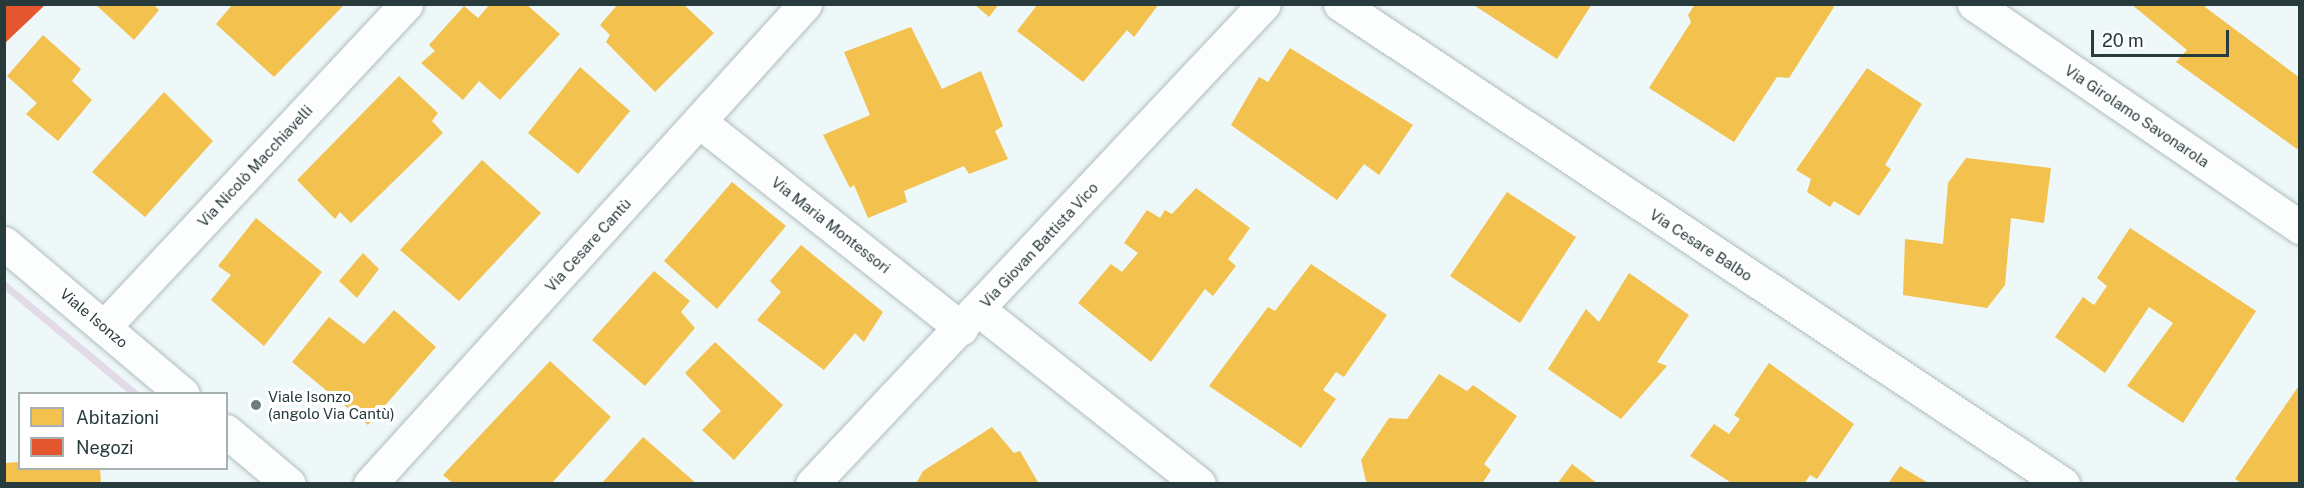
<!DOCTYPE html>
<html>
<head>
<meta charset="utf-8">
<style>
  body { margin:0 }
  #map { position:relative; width:2304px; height:488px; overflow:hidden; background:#eef8f9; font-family:"Public Sans",sans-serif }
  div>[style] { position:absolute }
  .green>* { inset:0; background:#e2dae7 }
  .homes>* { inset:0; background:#f2c14e }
  .shops>* { inset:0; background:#e4572e }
  .roads { filter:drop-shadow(0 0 2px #afbcbe) drop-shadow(0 0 2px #afbcbe) }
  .street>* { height:33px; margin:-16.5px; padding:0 16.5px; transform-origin:16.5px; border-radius:16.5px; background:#fcfefe }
  .secondary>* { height:33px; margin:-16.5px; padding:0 16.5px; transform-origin:16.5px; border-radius:16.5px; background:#fcfefe }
  .dots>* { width:16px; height:16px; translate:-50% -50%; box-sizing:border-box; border:3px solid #fff; border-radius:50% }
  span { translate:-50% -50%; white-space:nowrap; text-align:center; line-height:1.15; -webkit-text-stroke:6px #fff; paint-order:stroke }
  .street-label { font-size:15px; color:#273a3c }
  .poi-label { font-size:15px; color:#273a3c }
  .left { translate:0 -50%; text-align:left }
  .frame { position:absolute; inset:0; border:6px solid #273a3c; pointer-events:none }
  .legend { position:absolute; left:18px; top:392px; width:210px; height:78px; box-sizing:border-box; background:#fff; border:2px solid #a9b0b1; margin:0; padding:8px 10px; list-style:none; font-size:18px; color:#273a3c }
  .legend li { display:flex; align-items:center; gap:12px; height:30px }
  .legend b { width:30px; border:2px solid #a9b0b1 }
  .scale { position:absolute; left:2091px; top:30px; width:138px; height:27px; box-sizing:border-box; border:3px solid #273a3c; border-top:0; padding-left:8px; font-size:18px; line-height:21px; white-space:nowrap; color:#273a3c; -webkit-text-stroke:4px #fff; paint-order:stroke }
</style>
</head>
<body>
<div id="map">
  <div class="green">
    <i style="clip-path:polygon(5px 281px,140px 393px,128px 393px,5px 290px)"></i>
  </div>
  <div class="homes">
    <i style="clip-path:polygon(95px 4px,153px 4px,159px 10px,134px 40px)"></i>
    <i style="clip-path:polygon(233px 4px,342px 4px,343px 6px,274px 77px,216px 24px)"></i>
    <i style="clip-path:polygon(490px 4px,526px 4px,560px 34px,500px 100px,479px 81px,463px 100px,421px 63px,435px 51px,429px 45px,464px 6px,478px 18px)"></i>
    <i style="clip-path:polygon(618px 4px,683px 4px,714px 33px,655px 92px,606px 42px,610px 35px,600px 25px)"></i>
    <i style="clip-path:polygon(974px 4px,999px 4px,989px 17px)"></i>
    <i style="clip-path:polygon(1038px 4px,1159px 4px,1134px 37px,1127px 30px,1083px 82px,1017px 31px)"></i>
    <i style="clip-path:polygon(1472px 4px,1592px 4px,1557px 59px)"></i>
    <i style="clip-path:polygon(1695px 4px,1830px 4px,1834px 7px,1789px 78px,1777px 77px,1734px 142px,1649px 88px,1691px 22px,1688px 15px)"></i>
    <i style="clip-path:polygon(2131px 4px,2207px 4px,2205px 7px,2300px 78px,2300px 146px,2297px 149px,2176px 62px,2187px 50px)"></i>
    <i style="clip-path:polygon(911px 27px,942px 89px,981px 71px,1003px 126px,995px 131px,1008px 159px,969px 174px,964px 166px,904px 191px,907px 202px,868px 218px,854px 185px,850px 188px,823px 135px,870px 115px,844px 52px)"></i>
    <i style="clip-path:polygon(43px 35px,81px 69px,72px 81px,92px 100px,58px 141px,26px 114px,37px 103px,7px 76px)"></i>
    <i style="clip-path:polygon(1290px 48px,1413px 125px,1379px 175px,1364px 164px,1337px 200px,1231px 125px,1259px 77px,1268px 82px)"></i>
    <i style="clip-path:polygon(580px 67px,630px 111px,578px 174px,528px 133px)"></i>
    <i style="clip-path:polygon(1867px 68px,1922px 104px,1885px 165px,1891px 169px,1859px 216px,1834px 201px,1830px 207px,1807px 192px,1811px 179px,1796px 170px)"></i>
    <i style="clip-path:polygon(399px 76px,438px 113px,432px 121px,443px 133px,351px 223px,340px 212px,335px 219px,297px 180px)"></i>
    <i style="clip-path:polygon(164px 92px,213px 141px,145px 217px,92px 172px)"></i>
    <i style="clip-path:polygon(1966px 158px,2051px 168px,2044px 223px,2011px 218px,2005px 285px,1987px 308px,1903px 295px,1905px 239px,1943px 244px,1948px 183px)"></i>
    <i style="clip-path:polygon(482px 160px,541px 213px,459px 301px,400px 250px)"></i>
    <i style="clip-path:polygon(732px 182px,786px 226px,717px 309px,664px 261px)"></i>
    <i style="clip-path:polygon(1196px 188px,1250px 228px,1228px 259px,1236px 266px,1213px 296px,1205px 289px,1151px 362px,1078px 303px,1111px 264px,1122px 272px,1138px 253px,1124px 243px,1147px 210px,1160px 218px,1165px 210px,1172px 214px)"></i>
    <i style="clip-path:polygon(1507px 192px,1576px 237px,1520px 323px,1450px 276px)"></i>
    <i style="clip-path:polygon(256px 218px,322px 272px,264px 346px,211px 300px,231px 275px,218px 266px)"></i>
    <i style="clip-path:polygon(2130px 228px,2256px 311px,2183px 423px,2127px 386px,2173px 323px,2149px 307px,2105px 373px,2055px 337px,2083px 297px,2094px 305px,2107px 286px,2097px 278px)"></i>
    <i style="clip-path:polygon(801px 245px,883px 312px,864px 342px,855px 333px,824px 370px,757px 320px,781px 292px,770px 281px)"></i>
    <i style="clip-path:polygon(363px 253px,379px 269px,357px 298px,339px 281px)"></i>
    <i style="clip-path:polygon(1311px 264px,1387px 315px,1344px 377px,1336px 372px,1323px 390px,1336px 399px,1301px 448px,1209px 386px,1268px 307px,1275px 311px)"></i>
    <i style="clip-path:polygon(654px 271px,690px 301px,681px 312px,695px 328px,645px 386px,592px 340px)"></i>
    <i style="clip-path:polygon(1629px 273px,1689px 315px,1657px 362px,1667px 366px,1621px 419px,1548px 369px,1586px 309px,1599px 322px)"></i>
    <i style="clip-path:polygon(394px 310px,436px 347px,368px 425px,292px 362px,329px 317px,364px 344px)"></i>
    <i style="clip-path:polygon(715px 342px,783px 405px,734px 460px,702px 430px,721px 411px,685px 373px)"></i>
    <i style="clip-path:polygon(550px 361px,611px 417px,551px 484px,454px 484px,443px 475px)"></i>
    <i style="clip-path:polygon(1769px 363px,1854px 424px,1817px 479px,1810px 475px,1804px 484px,1733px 484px,1690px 456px,1714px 424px,1729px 434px,1740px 419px,1734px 415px)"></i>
    <i style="clip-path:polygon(1439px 374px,1467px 391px,1473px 385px,1517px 416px,1484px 464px,1491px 470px,1482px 484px,1370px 484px,1366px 481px,1361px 460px,1389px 418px,1407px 419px)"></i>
    <i style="clip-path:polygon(2300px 384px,2300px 484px,2243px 484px,2235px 479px)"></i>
    <i style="clip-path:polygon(992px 427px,1014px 453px,1020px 451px,1039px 484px,916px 484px,923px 471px)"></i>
    <i style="clip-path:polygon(643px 437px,697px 484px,601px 484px)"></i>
    <i style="clip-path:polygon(20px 462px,20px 468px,100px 468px,101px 484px,5px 484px,5px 463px)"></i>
    <i style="clip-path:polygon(1572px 464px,1598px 484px,1557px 484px)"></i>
    <i style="clip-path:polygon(1900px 466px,1930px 484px,1888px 484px)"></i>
  </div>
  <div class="shops">
    <i style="clip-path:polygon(4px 5px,45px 5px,4px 44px)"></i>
  </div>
  <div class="roads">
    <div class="street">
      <i style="left:1340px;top:4px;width:868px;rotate:33.58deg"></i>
      <i style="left:1974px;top:4px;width:395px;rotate:34.4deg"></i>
      <i style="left:700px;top:122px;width:333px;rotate:38.3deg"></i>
      <i style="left:979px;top:310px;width:280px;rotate:38.3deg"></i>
      <i style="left:104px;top:327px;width:442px;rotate:-46.9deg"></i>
      <i style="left:370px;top:484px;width:648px;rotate:-47.82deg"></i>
      <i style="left:812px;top:484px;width:659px;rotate:-46.72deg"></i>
    </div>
    <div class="secondary">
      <i style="left:4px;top:243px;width:234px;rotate:40.2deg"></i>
      <i style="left:226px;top:431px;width:82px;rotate:40.1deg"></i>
    </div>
  </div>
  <div class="dots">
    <i style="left:256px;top:405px;background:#6d7c7e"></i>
  </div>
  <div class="street-label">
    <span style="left:2137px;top:116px;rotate:34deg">Via Girolamo Savonarola</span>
    <span style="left:255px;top:166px;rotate:-47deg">Via Nicolò Macchiavelli</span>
    <span style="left:831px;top:225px;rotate:38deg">Via Maria Montessori</span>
    <span style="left:588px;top:245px;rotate:-48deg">Via Cesare Cantù</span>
    <span style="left:1039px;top:245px;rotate:-47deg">Via Giovan Battista Vico</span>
    <span style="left:1701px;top:245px;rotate:33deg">Via Cesare Balbo</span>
    <span style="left:94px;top:318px;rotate:40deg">Viale Isonzo</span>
  </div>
  <div class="poi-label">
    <span class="left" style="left:268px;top:405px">Viale Isonzo<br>(angolo Via Cantù)</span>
  </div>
  <div class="frame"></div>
  <ul class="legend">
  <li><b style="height:16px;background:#f2c14e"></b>Abitazioni</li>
  <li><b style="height:16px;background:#e4572e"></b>Negozi</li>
  </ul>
  <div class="scale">20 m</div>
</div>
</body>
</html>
